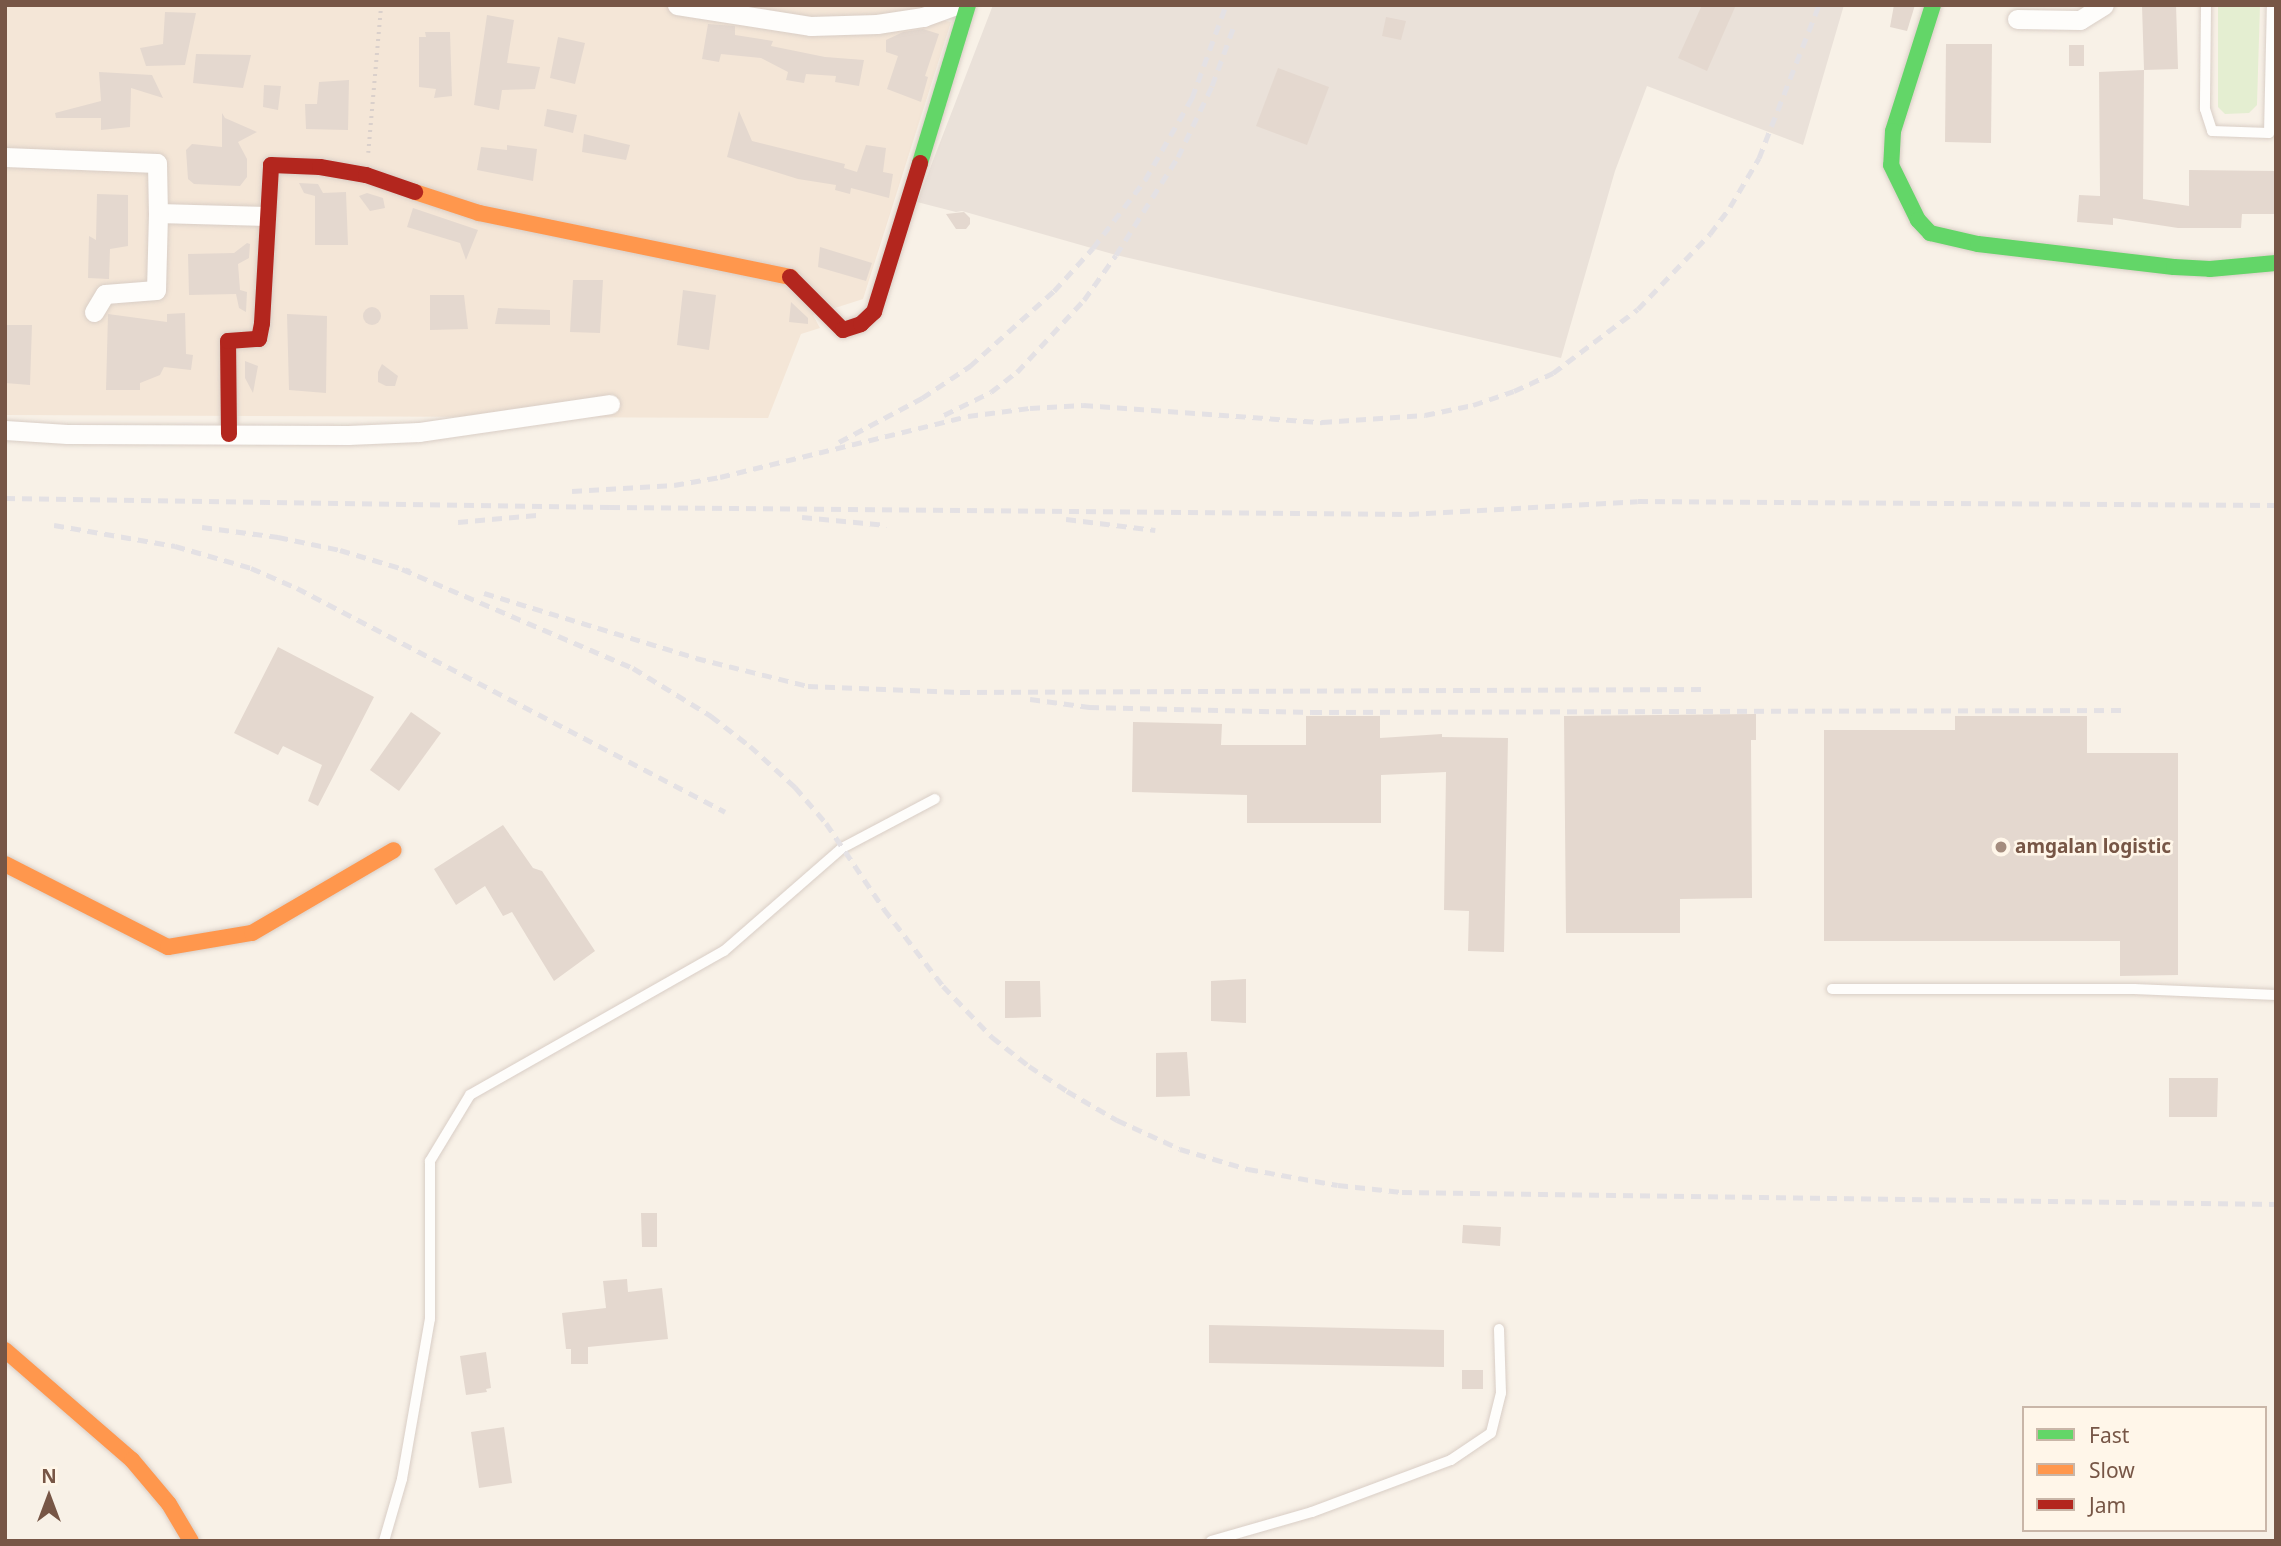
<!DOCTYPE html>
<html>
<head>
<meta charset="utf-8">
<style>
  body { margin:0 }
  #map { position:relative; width:2281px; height:1546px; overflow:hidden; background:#f8f1e7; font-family:"Noto Sans",sans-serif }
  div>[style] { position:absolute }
  .residential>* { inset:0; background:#f4e6d7 }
  .industrial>* { inset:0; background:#eae1d9 }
  .green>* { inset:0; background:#e4eed1 }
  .building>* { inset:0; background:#e4d8cf }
  .round { border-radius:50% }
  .path>* { height:3.5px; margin-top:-1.75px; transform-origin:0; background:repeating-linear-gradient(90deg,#dad0cb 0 2px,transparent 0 7px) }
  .roads { filter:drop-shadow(0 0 2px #d9cec6) drop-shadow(0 0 2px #d9cec6) }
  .lane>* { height:10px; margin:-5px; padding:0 5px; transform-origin:5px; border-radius:5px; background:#fefdfb }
  .street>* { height:19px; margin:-9.5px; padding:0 9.5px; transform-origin:9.5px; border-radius:9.5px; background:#fefdfb }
  .fast>* { height:16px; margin:-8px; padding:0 8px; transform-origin:8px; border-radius:8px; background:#63d668 }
  .slow>* { height:16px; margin:-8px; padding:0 8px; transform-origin:8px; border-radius:8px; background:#ff974d }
  .jam>* { height:16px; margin:-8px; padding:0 8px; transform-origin:8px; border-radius:8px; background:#b3261e }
  .rail>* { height:5px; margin-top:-2.5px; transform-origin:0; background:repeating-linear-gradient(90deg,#e4e1e4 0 10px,transparent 0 17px) }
  .dots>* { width:19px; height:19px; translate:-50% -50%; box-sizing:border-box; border:4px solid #fff6e9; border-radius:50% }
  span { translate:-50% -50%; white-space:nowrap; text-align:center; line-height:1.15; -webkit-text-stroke:5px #fff6e9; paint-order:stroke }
  .poi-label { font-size:19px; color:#775646; font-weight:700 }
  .left { translate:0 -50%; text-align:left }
  .frame { position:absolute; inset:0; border:7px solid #775646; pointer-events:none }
  .legend { position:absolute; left:2022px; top:1406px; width:245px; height:126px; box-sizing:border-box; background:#fff6e9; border:2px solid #c9b6a8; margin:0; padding:9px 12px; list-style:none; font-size:21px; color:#775646 }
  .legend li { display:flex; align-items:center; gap:14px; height:35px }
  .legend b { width:35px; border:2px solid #c9b6a8 }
  .north { position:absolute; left:14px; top:1462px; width:70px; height:70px; -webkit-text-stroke:5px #fff6e9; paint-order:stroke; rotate:0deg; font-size:19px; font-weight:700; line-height:28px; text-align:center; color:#775646 }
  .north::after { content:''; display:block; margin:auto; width:24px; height:32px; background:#775646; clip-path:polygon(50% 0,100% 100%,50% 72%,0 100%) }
</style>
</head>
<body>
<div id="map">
  <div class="residential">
    <i style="clip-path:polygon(5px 5px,928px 5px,924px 17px,951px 22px,863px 299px,813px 315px,820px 328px,801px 334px,768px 418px,5px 415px)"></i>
  </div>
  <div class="industrial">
    <i style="clip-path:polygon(993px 5px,1844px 5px,1803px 145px,1647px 86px,1615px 171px,1561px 358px,1116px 255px,962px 211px,956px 212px,917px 202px)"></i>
  </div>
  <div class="green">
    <i style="clip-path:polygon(2218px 5px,2260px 5px,2257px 105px,2249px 113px,2225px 114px,2218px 107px)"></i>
  </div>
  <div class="building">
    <i style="clip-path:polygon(1702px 5px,1736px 5px,1707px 71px,1678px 58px)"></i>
    <i style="clip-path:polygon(1894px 5px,1915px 5px,1907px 31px,1890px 27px)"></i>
    <i style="clip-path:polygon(2142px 5px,2176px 5px,2178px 69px,2144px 70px)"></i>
    <i style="clip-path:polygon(165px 12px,196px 13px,185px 65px,146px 66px,140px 48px,163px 44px)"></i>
    <i style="clip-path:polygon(487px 15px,514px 20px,507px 63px,540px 67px,535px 89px,502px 90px,499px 110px,474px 105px)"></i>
    <i style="clip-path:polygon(1386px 17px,1406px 21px,1401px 40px,1382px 36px)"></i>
    <i style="clip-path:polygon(708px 24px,735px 26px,735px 35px,773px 41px,771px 46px,825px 57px,864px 60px,859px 86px,835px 82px,836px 76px,806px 74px,804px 83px,786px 80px,788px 72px,761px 58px,721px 54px,719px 62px,702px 59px)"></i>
    <i style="clip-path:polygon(923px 29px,939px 34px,925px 76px,928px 77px,921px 102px,887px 89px,898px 56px,886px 52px,886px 40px,903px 32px)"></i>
    <i style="clip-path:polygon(425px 32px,450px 32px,452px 96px,434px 98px,436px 89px,419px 87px,419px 37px,426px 37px)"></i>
    <i style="clip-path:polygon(558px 37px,585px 43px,575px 84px,550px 78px)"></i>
    <i style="clip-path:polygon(1946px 44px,1992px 44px,1991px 143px,1945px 142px)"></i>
    <i style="clip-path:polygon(2069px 45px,2084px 45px,2084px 66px,2069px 66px)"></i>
    <i style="clip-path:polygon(196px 54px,251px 55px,243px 88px,193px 83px)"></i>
    <i style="clip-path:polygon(1278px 68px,1329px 87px,1307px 145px,1256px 126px)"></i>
    <i style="clip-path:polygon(2144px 70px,2143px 199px,2189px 206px,2189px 170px,2276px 171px,2276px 214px,2242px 214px,2241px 228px,2178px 228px,2113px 218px,2113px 225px,2077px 222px,2079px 195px,2100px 196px,2099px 72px)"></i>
    <i style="clip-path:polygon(99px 72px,152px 75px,163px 98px,131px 88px,130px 127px,101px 130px,101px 118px,56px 118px,55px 113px,101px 101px)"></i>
    <i style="clip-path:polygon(349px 80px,348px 130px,306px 129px,305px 104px,317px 104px,319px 82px)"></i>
    <i style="clip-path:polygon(264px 85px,281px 86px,278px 110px,263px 107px)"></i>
    <i style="clip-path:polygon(547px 109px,577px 115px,573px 133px,544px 126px)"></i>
    <i style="clip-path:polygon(739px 111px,752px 141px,845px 164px,844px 168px,857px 172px,866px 145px,886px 148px,883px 172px,893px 174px,889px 198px,851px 188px,850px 194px,835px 190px,836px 185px,798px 179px,727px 157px)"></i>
    <i style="clip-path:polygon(222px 113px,225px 118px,257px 132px,238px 142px,247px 159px,247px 177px,240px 186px,194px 184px,188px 179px,186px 150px,192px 144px,222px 147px)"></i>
    <i style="clip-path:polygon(584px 134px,630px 145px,626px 160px,582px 152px)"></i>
    <i style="clip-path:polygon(507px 145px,537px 149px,533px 181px,477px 170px,481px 147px,507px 150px)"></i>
    <i style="clip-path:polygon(299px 183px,318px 184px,323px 193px,346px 192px,348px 245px,315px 245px,315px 196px,304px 193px)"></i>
    <i style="clip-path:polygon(367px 193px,383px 198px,385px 208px,370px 211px,359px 196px)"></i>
    <i style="clip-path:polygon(97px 194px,128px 195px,128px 246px,110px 249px,109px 279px,88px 278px,89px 236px,96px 240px)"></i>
    <i style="clip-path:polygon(413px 208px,478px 230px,466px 260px,460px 243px,407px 227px)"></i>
    <i style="clip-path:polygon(964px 212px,970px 218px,970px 224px,966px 229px,956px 229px,946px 214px)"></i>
    <i style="clip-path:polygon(247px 243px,250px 244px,249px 258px,238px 264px,240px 290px,247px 292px,246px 312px,239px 308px,236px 294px,189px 295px,188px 254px,234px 253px)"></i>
    <i style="clip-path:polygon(820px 247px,872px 263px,866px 281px,818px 267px)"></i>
    <i style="clip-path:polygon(573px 280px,603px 280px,600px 333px,570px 332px)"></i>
    <i style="clip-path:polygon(683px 290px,716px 295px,709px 350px,677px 345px)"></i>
    <i style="clip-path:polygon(430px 295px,464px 295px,468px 329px,430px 330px)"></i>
    <i style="clip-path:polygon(791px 302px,808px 318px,808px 324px,789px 322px)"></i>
    <i class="round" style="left:363px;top:307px;width:18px;height:18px"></i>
    <i style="clip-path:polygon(498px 308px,550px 310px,550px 325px,495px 324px)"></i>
    <i style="clip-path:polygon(185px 313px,186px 354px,193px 355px,191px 370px,164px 367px,160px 375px,140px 383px,140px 390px,106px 390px,108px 314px,167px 322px,167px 314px)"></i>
    <i style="clip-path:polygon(287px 314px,327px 316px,326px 393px,289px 390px)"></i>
    <i style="clip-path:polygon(5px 325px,32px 325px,30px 385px,5px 383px)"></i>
    <i style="clip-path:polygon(245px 361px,258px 366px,253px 393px,245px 378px)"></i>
    <i style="clip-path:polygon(382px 364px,398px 376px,395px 386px,386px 386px,378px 382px,378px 372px)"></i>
    <i style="clip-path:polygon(278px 647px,374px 697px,318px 806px,308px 801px,322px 765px,283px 746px,278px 755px,234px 733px)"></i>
    <i style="clip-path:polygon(411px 712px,441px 733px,399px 791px,370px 770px)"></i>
    <i style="clip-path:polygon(1756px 714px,1756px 740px,1751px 740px,1752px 898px,1680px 899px,1680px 933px,1566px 933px,1564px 716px)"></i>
    <i style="clip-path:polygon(1306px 716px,1380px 716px,1380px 738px,1442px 734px,1442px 737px,1508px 738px,1504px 952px,1468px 951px,1469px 911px,1444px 910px,1446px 772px,1381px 775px,1381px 823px,1247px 823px,1247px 795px,1132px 792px,1133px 722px,1222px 724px,1221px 745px,1306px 745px)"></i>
    <i style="clip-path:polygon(1955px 716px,2087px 716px,2087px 753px,2178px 753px,2178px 975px,2120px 976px,2120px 941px,1824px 941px,1824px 730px,1955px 730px)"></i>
    <i style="clip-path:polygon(503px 825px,533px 868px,542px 871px,595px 951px,554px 981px,512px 912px,503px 916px,485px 886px,456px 905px,434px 869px)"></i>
    <i style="clip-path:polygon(1246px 979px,1246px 1023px,1211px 1021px,1211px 981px)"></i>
    <i style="clip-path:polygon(1005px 981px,1040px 981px,1041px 1017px,1005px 1018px)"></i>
    <i style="clip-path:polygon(1187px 1052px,1190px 1096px,1156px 1097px,1156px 1053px)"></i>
    <i style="clip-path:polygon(2169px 1078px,2218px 1078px,2217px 1117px,2169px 1117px)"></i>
    <i style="clip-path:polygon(641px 1213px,657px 1213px,657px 1247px,642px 1247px)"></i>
    <i style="clip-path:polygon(1463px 1225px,1501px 1227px,1500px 1246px,1462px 1243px)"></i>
    <i style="clip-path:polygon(627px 1279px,628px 1292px,662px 1288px,668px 1339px,588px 1347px,588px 1364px,571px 1364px,571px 1349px,566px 1349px,562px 1313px,606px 1308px,603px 1281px)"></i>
    <i style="clip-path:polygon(1209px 1325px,1444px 1330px,1444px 1367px,1209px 1363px)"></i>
    <i style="clip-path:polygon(486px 1352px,491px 1388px,486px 1389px,487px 1392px,466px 1395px,460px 1356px)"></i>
    <i style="clip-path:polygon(1462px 1370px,1483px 1370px,1483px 1389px,1462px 1389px)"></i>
    <i style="clip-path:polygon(504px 1427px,512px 1483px,479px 1488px,471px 1432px)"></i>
  </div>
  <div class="path">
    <i style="left:368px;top:153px;width:149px;rotate:-85deg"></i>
  </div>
  <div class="roads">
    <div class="lane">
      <i style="left:2206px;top:5px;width:104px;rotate:90.6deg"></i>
      <i style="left:2205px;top:109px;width:23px;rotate:72deg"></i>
      <i style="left:2212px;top:131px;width:57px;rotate:2deg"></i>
      <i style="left:2269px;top:133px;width:128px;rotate:-88.7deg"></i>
      <i style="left:1832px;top:989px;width:302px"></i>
      <i style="left:2134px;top:989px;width:142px;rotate:2.4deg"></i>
      <i style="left:384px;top:1541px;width:65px;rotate:-73.8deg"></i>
      <i style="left:402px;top:1479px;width:162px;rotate:-80.1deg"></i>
      <i style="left:430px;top:1319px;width:158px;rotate:-90deg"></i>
      <i style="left:430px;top:1161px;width:77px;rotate:-58.8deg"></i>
      <i style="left:470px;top:1095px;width:292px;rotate:-29.6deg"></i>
      <i style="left:724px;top:951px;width:157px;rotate:-41.1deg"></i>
      <i style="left:842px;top:848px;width:105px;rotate:-27.8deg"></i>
      <i style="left:1211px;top:1541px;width:105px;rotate:-16deg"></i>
      <i style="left:1312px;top:1512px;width:148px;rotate:-20.5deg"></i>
      <i style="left:1451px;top:1460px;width:48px;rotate:-34deg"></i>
      <i style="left:1491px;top:1433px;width:41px;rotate:-76deg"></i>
      <i style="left:1501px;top:1393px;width:64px;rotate:-91.8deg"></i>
    </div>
    <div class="street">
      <i style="left:677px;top:5px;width:136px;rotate:8.9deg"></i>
      <i style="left:811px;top:26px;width:66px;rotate:-1.7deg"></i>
      <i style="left:877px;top:24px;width:47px;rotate:-8.7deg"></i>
      <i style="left:923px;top:17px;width:35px;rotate:-20deg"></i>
      <i style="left:2017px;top:19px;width:63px;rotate:0.9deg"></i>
      <i style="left:2080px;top:20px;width:28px;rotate:-32deg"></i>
      <i style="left:5px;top:157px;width:152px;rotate:2.3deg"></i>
      <i style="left:157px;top:163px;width:50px;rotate:88.9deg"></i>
      <i style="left:158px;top:213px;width:108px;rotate:1.6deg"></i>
      <i style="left:94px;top:312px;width:21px;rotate:-59deg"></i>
      <i style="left:105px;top:294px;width:51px;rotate:-4.5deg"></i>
      <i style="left:156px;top:290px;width:77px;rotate:-88.5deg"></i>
      <i style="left:5px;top:430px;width:62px;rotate:3.7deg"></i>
      <i style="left:67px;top:434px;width:281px;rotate:0.2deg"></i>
      <i style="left:348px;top:435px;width:71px;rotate:-2.4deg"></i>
      <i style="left:419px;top:432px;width:193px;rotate:-8.3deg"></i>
    </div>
    <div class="fast">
      <i style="left:1933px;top:5px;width:132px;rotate:107.6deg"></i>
      <i style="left:1893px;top:131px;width:34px;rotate:93deg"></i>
      <i style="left:1891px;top:165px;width:61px;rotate:63.9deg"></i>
      <i style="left:1918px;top:220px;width:18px;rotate:47deg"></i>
      <i style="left:1930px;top:233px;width:49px;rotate:12.9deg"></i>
      <i style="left:1978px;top:244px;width:197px;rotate:6.7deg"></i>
      <i style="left:2174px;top:267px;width:36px;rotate:3deg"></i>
      <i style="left:2210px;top:269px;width:66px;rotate:-5.2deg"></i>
      <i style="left:920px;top:163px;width:165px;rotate:-73.1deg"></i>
    </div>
    <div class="slow">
      <i style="left:415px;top:192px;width:67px;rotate:18.2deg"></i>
      <i style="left:479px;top:213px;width:318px;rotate:11.6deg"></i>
      <i style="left:5px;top:864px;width:183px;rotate:27deg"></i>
      <i style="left:168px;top:947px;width:85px;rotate:-9.5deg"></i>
      <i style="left:252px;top:933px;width:164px;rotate:-30.3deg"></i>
      <i style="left:5px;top:1350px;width:168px;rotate:40.9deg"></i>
      <i style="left:132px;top:1460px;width:57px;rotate:49.9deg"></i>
      <i style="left:169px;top:1504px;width:43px;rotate:59.3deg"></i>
    </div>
    <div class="jam">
      <i style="left:790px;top:277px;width:75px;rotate:45deg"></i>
      <i style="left:843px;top:330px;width:19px;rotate:-18deg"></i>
      <i style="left:861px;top:324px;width:18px;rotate:-43deg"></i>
      <i style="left:874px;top:312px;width:156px;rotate:-72.8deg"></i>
      <i style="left:229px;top:434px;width:93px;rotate:-90.6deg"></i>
      <i style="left:228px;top:341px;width:31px;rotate:-4deg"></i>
      <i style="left:259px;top:339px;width:16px;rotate:-79deg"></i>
      <i style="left:262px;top:323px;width:158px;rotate:-86.7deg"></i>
      <i style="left:271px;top:165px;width:49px;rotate:2.3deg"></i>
      <i style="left:320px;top:167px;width:47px;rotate:9.9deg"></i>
      <i style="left:366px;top:175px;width:52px;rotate:19.1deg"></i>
    </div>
  </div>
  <div class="rail">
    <i style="left:944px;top:415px;width:52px;rotate:-26.1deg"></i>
    <i style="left:991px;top:392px;width:33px;rotate:-38deg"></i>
    <i style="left:1017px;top:372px;width:98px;rotate:-47.1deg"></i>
    <i style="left:1084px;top:300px;width:55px;rotate:-54.6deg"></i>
    <i style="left:1116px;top:255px;width:116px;rotate:-57.7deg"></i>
    <i style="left:1178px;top:157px;width:79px;rotate:-64.4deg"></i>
    <i style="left:1212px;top:86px;width:67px;rotate:-69.9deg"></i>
    <i style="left:839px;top:442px;width:94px;rotate:-27.9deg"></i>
    <i style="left:922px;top:398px;width:58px;rotate:-33.7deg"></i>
    <i style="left:970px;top:366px;width:113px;rotate:-41.8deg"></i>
    <i style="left:1054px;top:291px;width:58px;rotate:-47.8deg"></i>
    <i style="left:1093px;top:248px;width:86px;rotate:-52.6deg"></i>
    <i style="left:1145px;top:180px;width:95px;rotate:-60.2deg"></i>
    <i style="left:1192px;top:98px;width:99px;rotate:-69.9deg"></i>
    <i style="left:572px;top:491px;width:102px;rotate:-3.4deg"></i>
    <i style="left:674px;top:485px;width:47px;rotate:-9.9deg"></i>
    <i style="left:720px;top:477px;width:255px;rotate:-13.8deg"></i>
    <i style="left:968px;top:416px;width:63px;rotate:-7.4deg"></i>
    <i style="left:1030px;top:408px;width:53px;rotate:-3.2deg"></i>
    <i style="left:1083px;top:405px;width:240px;rotate:4.1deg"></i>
    <i style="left:1322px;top:422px;width:103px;rotate:-3.9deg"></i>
    <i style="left:1425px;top:415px;width:49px;rotate:-11.8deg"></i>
    <i style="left:1473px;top:405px;width:43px;rotate:-18.9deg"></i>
    <i style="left:1514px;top:391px;width:43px;rotate:-24.8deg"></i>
    <i style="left:1553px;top:373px;width:106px;rotate:-37deg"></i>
    <i style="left:1638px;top:309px;width:104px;rotate:-46.2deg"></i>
    <i style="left:1710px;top:234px;width:34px;rotate:-53deg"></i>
    <i style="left:1730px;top:207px;width:57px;rotate:-59.4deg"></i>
    <i style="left:1759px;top:158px;width:164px;rotate:-68.6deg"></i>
    <i style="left:5px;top:498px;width:605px;rotate:0.85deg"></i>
    <i style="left:610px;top:507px;width:799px;rotate:0.5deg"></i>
    <i style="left:1409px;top:514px;width:229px;rotate:-3.2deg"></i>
    <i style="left:1638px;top:501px;width:638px;rotate:0.36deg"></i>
    <i style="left:802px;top:517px;width:85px;rotate:5.4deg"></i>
    <i style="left:1066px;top:519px;width:90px;rotate:7deg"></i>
    <i style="left:458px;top:522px;width:79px;rotate:-5.1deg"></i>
    <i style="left:54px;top:525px;width:123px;rotate:9.8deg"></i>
    <i style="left:175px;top:546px;width:79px;rotate:16.1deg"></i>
    <i style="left:251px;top:568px;width:50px;rotate:23.5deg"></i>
    <i style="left:297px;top:588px;width:483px;rotate:27.6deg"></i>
    <i style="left:202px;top:527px;width:77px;rotate:7.5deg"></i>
    <i style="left:278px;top:537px;width:63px;rotate:11.8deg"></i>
    <i style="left:340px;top:550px;width:73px;rotate:16.7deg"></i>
    <i style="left:402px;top:569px;width:251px;rotate:23.2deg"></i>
    <i style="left:633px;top:668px;width:92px;rotate:31.6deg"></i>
    <i style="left:711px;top:716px;width:49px;rotate:37.6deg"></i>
    <i style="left:750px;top:746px;width:61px;rotate:42.3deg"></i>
    <i style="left:795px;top:787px;width:48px;rotate:49.3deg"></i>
    <i style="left:826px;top:823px;width:104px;rotate:56deg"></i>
    <i style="left:884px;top:909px;width:97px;rotate:52.5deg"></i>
    <i style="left:943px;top:986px;width:71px;rotate:46.1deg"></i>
    <i style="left:992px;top:1037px;width:47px;rotate:38.1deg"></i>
    <i style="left:1029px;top:1066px;width:45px;rotate:33.3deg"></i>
    <i style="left:1067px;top:1091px;width:58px;rotate:30.1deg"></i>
    <i style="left:1117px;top:1120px;width:69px;rotate:24.7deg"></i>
    <i style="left:1180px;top:1149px;width:71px;rotate:16.4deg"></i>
    <i style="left:1248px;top:1169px;width:91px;rotate:10.1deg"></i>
    <i style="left:1338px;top:1185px;width:64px;rotate:6.2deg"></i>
    <i style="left:1402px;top:1192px;width:874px;rotate:0.79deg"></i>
    <i style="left:484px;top:593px;width:222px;rotate:17deg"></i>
    <i style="left:696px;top:658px;width:115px;rotate:14deg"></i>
    <i style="left:808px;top:686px;width:152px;rotate:2.3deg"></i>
    <i style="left:960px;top:692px;width:745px;rotate:-0.23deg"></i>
    <i style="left:1030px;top:699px;width:60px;rotate:7.7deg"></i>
    <i style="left:1089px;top:707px;width:223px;rotate:1.3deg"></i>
    <i style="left:1312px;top:712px;width:810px;rotate:-0.14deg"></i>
  </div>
  <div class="dots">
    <i style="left:2001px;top:847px;background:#a48c7e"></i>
  </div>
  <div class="poi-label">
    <span class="left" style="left:2015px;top:847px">amgalan logistic</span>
  </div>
  <div class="frame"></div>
  <ul class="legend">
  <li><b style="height:9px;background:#63d668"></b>Fast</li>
  <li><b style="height:9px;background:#ff974d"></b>Slow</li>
  <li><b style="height:9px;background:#b3261e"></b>Jam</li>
  </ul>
  <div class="north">N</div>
</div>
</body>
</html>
